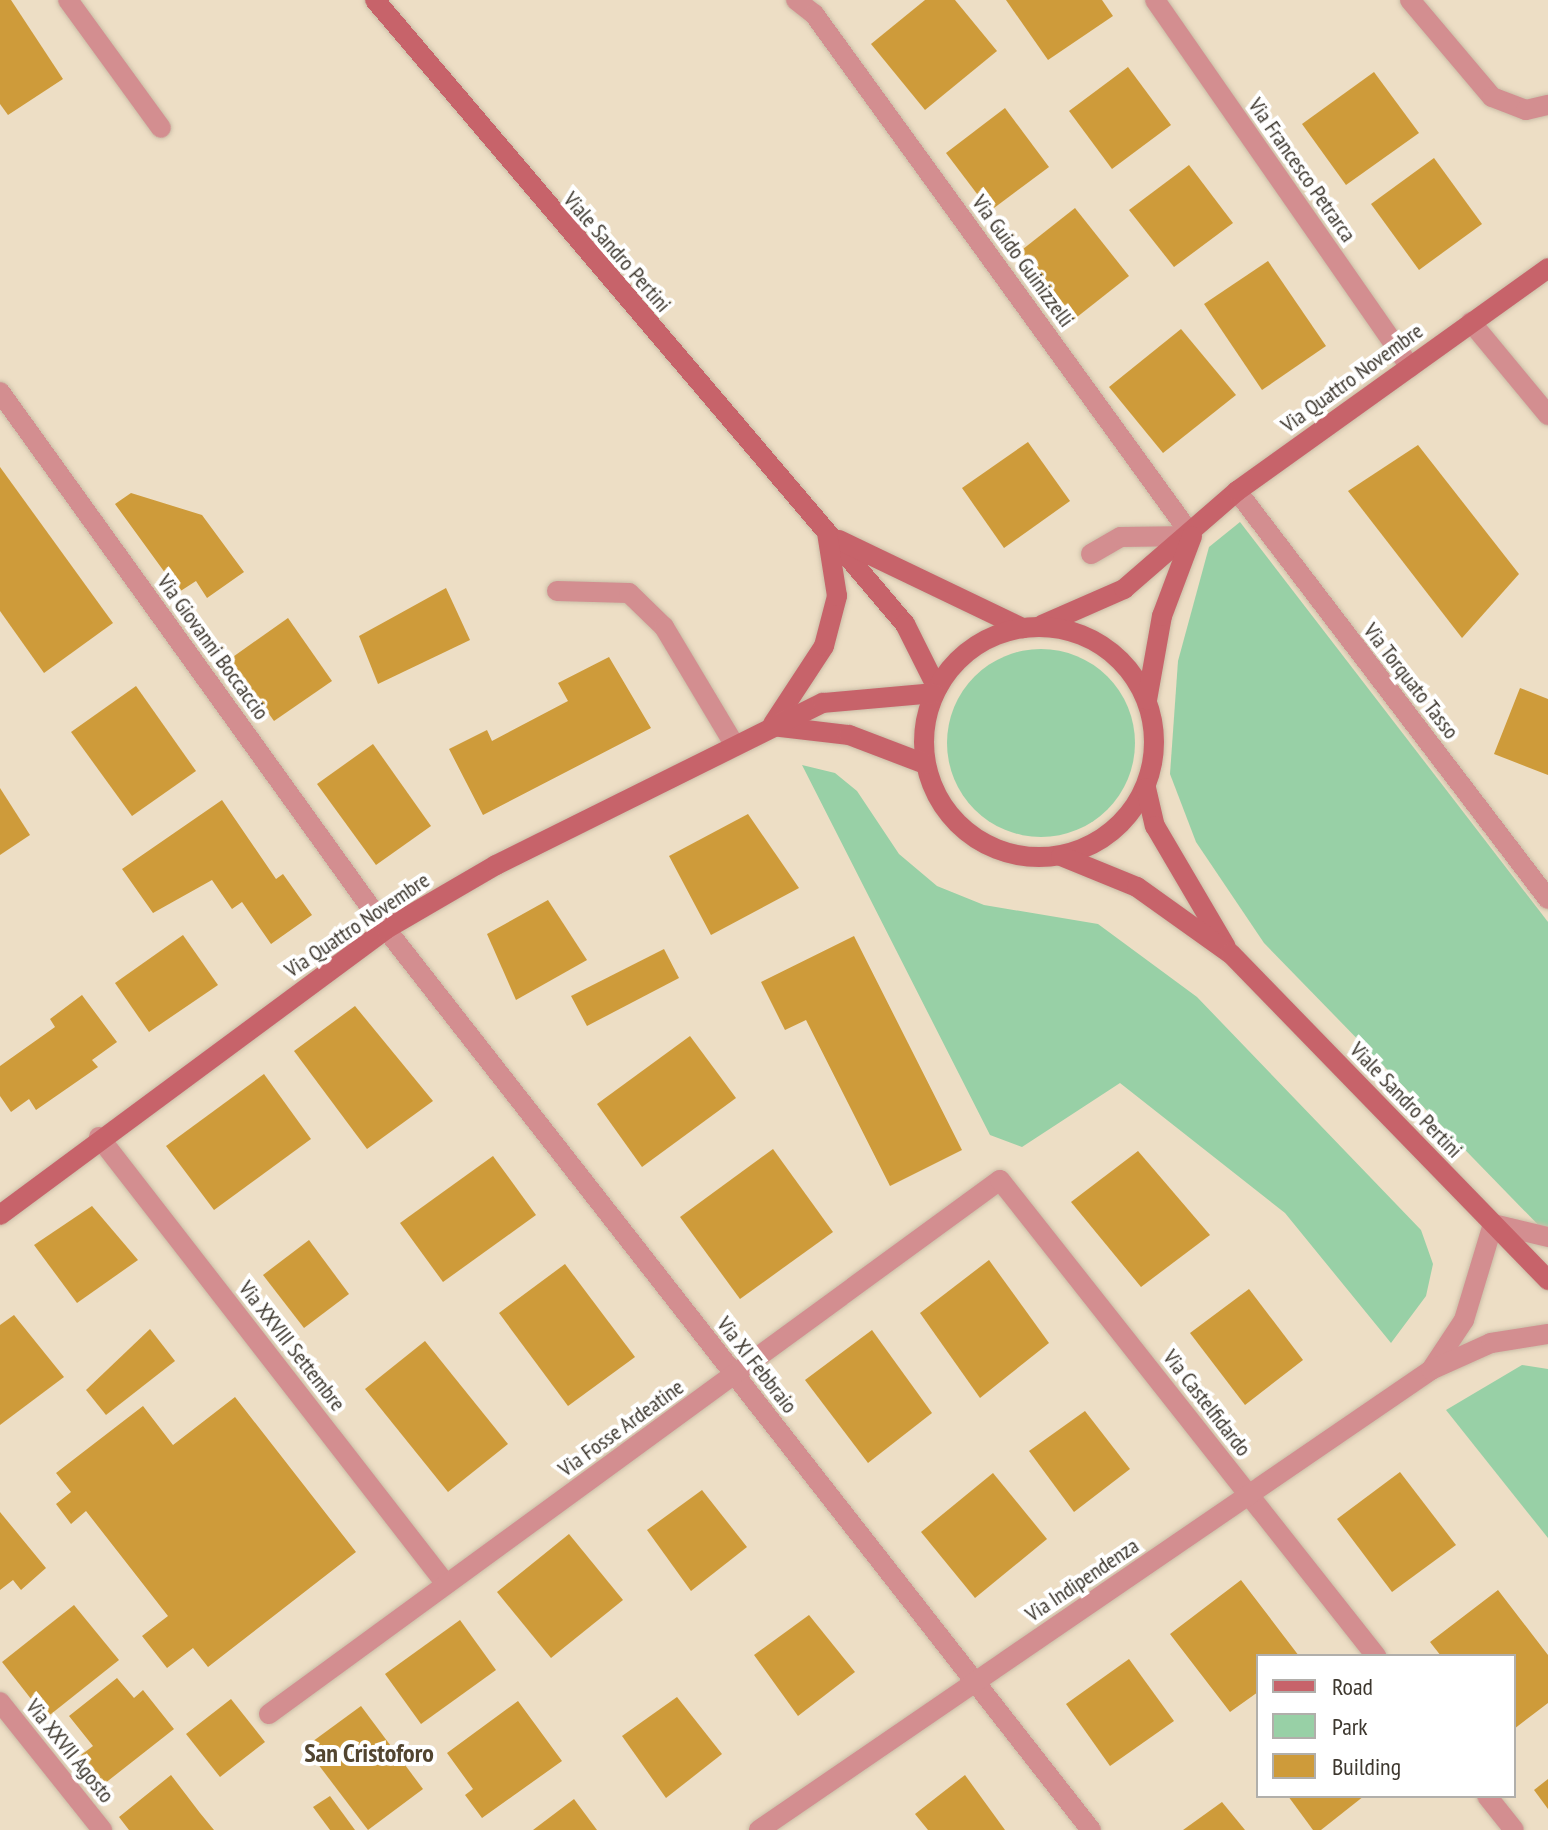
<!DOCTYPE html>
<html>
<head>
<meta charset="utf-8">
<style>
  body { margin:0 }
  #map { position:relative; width:1548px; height:1830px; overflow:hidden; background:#eddec5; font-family:"PT Sans Narrow",sans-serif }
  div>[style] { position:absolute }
  .green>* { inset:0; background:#98d0a6 }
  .round { border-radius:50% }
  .building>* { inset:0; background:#ce9b3a }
  .roads { filter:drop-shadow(0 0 2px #cabda7) drop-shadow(0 0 2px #cabda7) }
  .lane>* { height:20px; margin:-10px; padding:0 10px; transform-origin:10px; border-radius:10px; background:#d38e90 }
  .street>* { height:20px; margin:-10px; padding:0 10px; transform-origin:10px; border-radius:10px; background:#d38e90 }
  .secondary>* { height:20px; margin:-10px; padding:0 10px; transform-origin:10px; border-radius:10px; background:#c7636a }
  .secondary>.ring { margin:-10px; padding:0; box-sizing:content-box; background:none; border:20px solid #c7636a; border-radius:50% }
  span { translate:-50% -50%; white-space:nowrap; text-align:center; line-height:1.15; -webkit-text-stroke:8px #fff; paint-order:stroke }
  .street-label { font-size:22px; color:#3d372e }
  .quarter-label { font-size:26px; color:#524530; font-weight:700 }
  .legend { position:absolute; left:1256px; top:1654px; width:260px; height:144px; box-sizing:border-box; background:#fff; border:2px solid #b1afab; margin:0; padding:10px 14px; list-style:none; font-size:24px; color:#3d372e }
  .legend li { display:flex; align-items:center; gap:16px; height:40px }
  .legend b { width:40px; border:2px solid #b1afab }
</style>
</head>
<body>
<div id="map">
  <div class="green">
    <i style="clip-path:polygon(1240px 522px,1548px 922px,1548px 1235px,1264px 943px,1196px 842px,1170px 774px,1178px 661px,1209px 547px)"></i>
    <i class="round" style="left:947px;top:649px;width:188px;height:188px"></i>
    <i style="clip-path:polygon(802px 765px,835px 773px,857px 791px,899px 854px,937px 886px,984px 905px,1098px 924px,1197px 997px,1421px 1230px,1433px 1264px,1426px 1296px,1391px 1343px,1285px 1213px,1120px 1083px,1022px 1147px,990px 1135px)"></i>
    <i style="clip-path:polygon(1522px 1365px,1548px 1369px,1548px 1538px,1446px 1410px)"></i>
  </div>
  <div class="building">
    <i style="clip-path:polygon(0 0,11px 0,63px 79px,8px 115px,0 104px)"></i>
    <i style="clip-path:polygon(925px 0,955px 0,997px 51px,925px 110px,871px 44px)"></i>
    <i style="clip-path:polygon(1006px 0,1102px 0,1113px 16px,1048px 60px)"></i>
    <i style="clip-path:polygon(1128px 67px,1171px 125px,1112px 169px,1069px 111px)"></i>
    <i style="clip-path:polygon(1374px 72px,1419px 133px,1346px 185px,1302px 124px)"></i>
    <i style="clip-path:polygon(1005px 108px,1049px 167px,990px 211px,946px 153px)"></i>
    <i style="clip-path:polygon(1434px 158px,1482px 224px,1419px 270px,1371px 204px)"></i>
    <i style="clip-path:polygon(1189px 165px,1233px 223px,1174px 267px,1129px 210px)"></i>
    <i style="clip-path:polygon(1075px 208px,1129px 276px,1072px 321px,1018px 253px)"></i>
    <i style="clip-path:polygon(1268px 261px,1326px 346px,1262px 390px,1204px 304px)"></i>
    <i style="clip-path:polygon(1181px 329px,1236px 395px,1163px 453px,1109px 387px)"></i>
    <i style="clip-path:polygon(1028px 442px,1070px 501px,1004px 548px,962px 488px)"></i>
    <i style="clip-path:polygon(1418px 445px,1519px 574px,1462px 638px,1348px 491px)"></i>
    <i style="clip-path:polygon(0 467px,113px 623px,44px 673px,0 611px)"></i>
    <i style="clip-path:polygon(131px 493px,202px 515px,244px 572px,207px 598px,196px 581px,179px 592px,115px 504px)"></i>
    <i style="clip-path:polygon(446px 588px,470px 640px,378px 684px,359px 636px)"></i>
    <i style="clip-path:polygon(288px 618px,332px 681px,274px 721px,230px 659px)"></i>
    <i style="clip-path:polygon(609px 657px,651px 728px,483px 815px,449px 749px,487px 730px,492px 741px,568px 701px,558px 683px)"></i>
    <i style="clip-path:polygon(136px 686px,196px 771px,132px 816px,71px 732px)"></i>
    <i style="clip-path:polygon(1520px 688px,1548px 699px,1548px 775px,1494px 754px)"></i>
    <i style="clip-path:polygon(373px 744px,431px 826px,376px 865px,317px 784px)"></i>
    <i style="clip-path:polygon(0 788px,30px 835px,0 855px)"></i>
    <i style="clip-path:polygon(222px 800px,276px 879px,283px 874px,312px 915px,271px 944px,242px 902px,232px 909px,212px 880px,153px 913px,122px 869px)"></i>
    <i style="clip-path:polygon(748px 814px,799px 888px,711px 935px,669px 856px)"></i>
    <i style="clip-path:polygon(548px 900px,587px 960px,516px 1000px,487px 934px)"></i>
    <i style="clip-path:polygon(183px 935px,218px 985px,149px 1032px,115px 983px)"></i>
    <i style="clip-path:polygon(854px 936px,962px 1150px,890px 1186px,806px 1020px,785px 1030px,761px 982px)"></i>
    <i style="clip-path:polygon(664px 949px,679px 978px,587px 1026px,571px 996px)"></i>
    <i style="clip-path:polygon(82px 995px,117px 1042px,92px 1060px,98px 1067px,36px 1110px,29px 1099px,11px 1112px,0 1096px,0 1066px,55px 1027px,50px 1019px)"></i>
    <i style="clip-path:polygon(355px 1006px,433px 1101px,367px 1149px,294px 1051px)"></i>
    <i style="clip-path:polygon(690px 1036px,736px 1098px,642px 1167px,597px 1104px)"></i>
    <i style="clip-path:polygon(264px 1074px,311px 1139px,214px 1210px,166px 1146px)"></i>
    <i style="clip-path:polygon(773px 1149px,833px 1232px,740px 1299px,680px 1217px)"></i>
    <i style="clip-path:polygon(1138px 1151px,1210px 1235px,1141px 1287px,1071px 1202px)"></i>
    <i style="clip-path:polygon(493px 1156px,536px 1215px,443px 1282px,400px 1223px)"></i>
    <i style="clip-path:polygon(92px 1206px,138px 1260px,77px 1303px,34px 1245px)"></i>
    <i style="clip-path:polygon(309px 1240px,349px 1294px,304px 1328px,263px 1275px)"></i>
    <i style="clip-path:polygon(989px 1260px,1049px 1343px,980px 1398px,920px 1313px)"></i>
    <i style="clip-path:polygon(565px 1264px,635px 1357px,568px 1406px,499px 1313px)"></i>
    <i style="clip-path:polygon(1249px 1289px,1303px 1360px,1245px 1405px,1190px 1333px)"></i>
    <i style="clip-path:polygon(14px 1315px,64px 1377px,0 1425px,0 1325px)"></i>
    <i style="clip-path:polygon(150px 1329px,175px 1361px,106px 1415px,86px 1390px)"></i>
    <i style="clip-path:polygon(872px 1330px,932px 1413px,868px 1463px,805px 1380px)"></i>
    <i style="clip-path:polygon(425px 1341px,508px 1444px,448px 1492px,365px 1389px)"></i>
    <i style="clip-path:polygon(235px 1397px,356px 1552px,208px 1667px,193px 1648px,167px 1668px,142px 1636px,168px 1616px,86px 1511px,71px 1524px,56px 1504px,71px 1492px,56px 1473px,143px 1406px,173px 1445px)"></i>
    <i style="clip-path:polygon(1085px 1411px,1130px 1469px,1074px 1512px,1029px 1451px)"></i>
    <i style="clip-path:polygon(1400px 1472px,1456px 1545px,1392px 1592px,1337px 1519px)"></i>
    <i style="clip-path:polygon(993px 1473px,1047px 1539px,975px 1598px,921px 1532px)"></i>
    <i style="clip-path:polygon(702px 1490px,747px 1547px,691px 1591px,647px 1530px)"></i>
    <i style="clip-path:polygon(0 1512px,46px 1568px,21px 1590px,13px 1580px,0 1590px)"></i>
    <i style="clip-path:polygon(569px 1534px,623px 1600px,551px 1658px,497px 1592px)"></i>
    <i style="clip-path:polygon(1241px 1580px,1299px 1656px,1258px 1656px,1258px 1692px,1230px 1712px,1170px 1634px)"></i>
    <i style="clip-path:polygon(1498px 1590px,1548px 1655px,1548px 1703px,1514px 1729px,1514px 1656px,1441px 1656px,1430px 1642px)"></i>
    <i style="clip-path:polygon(74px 1605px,119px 1660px,46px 1718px,2px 1662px)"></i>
    <i style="clip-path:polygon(809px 1615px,855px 1672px,798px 1716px,754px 1655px)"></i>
    <i style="clip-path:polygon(460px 1620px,496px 1670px,421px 1724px,385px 1674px)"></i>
    <i style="clip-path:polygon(1129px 1659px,1174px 1721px,1110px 1766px,1066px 1704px)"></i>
    <i style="clip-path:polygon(117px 1678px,134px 1698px,143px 1690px,174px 1729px,104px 1784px,81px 1755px,93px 1746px,69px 1716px)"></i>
    <i style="clip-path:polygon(677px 1697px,722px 1754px,666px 1798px,622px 1736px)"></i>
    <i style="clip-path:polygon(231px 1699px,265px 1742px,220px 1777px,186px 1734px)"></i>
    <i style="clip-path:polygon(518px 1701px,562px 1761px,482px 1818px,465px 1795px,473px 1789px,447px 1753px)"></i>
    <i style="clip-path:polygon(361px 1706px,423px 1789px,368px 1830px,305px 1747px)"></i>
    <i style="clip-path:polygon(171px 1775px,200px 1813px,214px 1830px,129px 1830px,119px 1817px)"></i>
    <i style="clip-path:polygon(965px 1775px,1005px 1830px,928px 1830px,915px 1814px)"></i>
    <i style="clip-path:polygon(1548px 1779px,1548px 1809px,1534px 1790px)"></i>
    <i style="clip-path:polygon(330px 1796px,355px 1830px,330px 1830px,313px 1807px)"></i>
    <i style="clip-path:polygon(1288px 1796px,1364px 1796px,1321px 1830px,1313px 1830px)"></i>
    <i style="clip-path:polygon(574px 1799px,597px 1830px,533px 1830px)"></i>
    <i style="clip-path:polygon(1222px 1802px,1245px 1830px,1183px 1830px)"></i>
  </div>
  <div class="roads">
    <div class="lane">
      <i style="left:68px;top:0;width:158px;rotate:54deg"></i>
      <i style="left:796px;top:0;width:23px;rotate:38deg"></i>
      <i style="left:1091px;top:554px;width:34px;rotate:-30deg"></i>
      <i style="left:1121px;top:537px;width:71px;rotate:-0.8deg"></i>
      <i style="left:557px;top:591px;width:72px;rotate:1.6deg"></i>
      <i style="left:629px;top:593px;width:49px;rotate:44.2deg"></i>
      <i style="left:664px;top:627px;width:136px;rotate:59.1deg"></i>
    </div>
    <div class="street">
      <i style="left:1155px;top:0;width:447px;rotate:55.2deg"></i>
      <i style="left:1410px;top:0;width:127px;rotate:49.8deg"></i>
      <i style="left:1492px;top:97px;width:36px;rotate:21deg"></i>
      <i style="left:1526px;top:110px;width:23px;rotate:-13deg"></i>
      <i style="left:814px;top:14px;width:644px;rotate:54.09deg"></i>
      <i style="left:1471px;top:322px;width:121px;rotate:50.4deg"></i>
      <i style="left:0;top:392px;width:661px;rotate:54.29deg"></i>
      <i style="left:386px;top:929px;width:1144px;rotate:51.96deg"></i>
      <i style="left:1237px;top:491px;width:513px;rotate:52.68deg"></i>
      <i style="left:99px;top:1137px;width:566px;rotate:52.18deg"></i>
      <i style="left:1431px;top:1370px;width:60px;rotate:-56.6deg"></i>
      <i style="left:1464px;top:1320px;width:100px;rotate:-73.2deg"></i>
      <i style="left:1493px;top:1224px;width:57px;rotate:13.3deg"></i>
      <i style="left:0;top:1702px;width:164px;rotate:51.4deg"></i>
      <i style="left:269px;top:1714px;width:905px;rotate:-36.15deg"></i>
      <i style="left:1000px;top:1180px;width:607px;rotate:51.69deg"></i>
      <i style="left:1487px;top:1796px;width:43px;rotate:51.5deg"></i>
      <i style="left:759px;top:1830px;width:814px;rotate:-34.39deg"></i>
      <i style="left:1431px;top:1370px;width:66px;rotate:-24.2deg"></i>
      <i style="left:1491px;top:1343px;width:58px;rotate:-9deg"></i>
    </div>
    <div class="secondary">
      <i style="left:375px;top:0;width:819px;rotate:49.66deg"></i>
      <i style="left:905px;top:624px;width:72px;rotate:63.4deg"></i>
      <i style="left:839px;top:540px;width:204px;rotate:25.6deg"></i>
      <i style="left:1042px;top:625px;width:90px;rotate:-23.7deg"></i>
      <i style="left:1124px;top:589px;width:150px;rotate:-40.9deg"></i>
      <i style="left:1237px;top:491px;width:383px;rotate:-35.6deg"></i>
      <i class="ring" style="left:924px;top:627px;width:210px;height:210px"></i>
      <i style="left:1147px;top:700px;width:85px;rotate:-79.9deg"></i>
      <i style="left:1162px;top:616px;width:85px;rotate:-69.4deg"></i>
      <i style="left:773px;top:724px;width:93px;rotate:-56.8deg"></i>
      <i style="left:824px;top:646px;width:52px;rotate:-75.4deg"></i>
      <i style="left:837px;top:596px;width:64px;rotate:-99deg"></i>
      <i style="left:772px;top:726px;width:78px;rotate:6.7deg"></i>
      <i style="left:849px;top:735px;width:81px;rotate:20.9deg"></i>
      <i style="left:1146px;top:788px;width:39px;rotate:77deg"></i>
      <i style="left:1155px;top:826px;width:140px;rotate:59.6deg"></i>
      <i style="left:1061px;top:856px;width:82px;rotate:22.2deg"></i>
      <i style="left:1137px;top:887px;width:115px;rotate:35.5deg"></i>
      <i style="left:1231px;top:954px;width:455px;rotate:45.8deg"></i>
      <i style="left:0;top:1215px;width:480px;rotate:-36.5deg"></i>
      <i style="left:386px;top:929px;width:127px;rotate:-30.2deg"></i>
      <i style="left:496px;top:865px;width:365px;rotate:-26.4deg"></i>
      <i style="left:823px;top:703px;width:111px;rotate:-5.1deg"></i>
    </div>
  </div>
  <div class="street-label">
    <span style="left:1302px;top:170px;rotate:55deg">Via Francesco Petrarca</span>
    <span style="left:617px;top:252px;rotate:49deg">Viale Sandro Pertini</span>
    <span style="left:1023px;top:261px;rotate:54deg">Via Guido Guinizzelli</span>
    <span style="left:1352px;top:378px;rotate:-36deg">Via Quattro Novembre</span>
    <span style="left:213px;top:647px;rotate:54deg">Via Giovanni Boccaccio</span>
    <span style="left:1411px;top:681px;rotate:52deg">Via Torquato Tasso</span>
    <span style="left:357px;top:925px;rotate:-34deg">Via Quattro Novembre</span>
    <span style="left:1406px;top:1100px;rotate:46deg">Viale Sandro Pertini</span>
    <span style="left:292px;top:1346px;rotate:52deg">Via XXVIII Settembre</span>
    <span style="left:757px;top:1365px;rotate:52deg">Via XI Febbraio</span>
    <span style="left:1207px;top:1403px;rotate:52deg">Via Castelfidardo</span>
    <span style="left:621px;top:1428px;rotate:-36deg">Via Fosse Ardeatine</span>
    <span style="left:1082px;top:1580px;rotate:-34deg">Via Indipendenza</span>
    <span style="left:70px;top:1751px;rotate:51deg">Via XXVII Agosto</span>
  </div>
  <div class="quarter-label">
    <span style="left:369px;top:1753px">San Cristoforo</span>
  </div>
  <ul class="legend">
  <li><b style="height:10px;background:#c7636a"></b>Road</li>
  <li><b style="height:22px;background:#98d0a6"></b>Park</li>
  <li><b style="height:22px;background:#ce9b3a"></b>Building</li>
  </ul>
</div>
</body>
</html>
